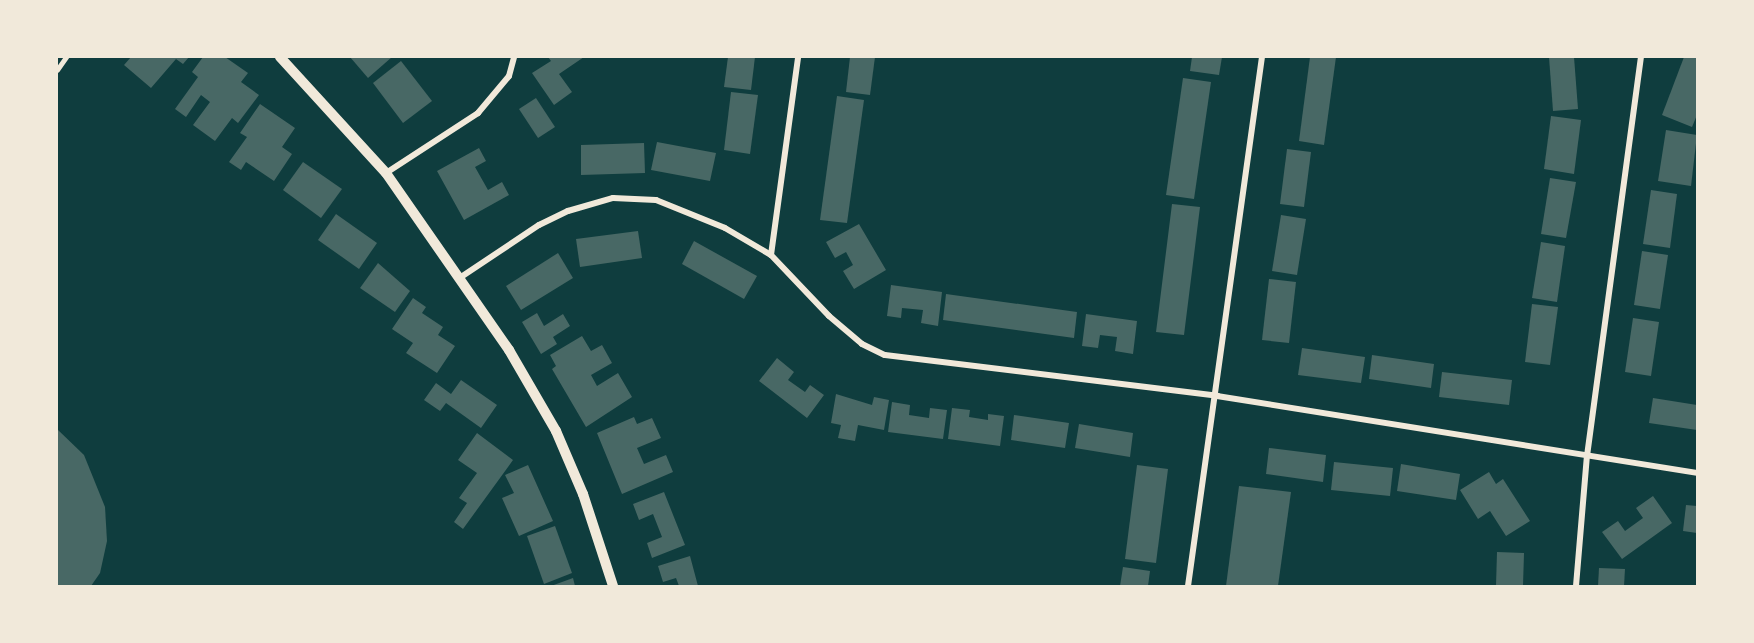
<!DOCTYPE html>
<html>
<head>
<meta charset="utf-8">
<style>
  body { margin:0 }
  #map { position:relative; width:1754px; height:643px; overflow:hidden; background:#0f3d3e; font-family:"PT Sans",sans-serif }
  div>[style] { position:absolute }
  .building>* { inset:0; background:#486865 }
  .service>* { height:4.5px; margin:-2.25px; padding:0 2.25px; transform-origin:2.25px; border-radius:2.25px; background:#f1e9da }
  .minor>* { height:6px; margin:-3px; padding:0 3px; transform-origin:3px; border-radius:3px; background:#f1e9da }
  .tertiary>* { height:10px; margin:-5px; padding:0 5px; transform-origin:5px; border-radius:5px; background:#f1e9da }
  span { translate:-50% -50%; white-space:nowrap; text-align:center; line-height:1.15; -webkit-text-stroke:4.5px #f1e9da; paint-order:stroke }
  .frame { position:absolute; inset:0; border:58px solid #f1e9da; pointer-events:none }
</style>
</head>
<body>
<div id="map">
  <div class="building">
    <i style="clip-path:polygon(131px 57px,189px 57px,183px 64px,176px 59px,151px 88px,124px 65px)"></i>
    <i style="clip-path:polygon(203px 57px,225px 57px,248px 73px,241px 82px,259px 95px,238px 123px,232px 118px,215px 141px,193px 125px,210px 102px,201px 95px,186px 117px,175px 109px,198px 77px,192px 72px)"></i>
    <i style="clip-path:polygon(350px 57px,392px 57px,368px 78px)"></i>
    <i style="clip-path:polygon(548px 57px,584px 57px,559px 74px,572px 92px,554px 105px,532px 73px,551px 61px)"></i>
    <i style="clip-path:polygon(728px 57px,755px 57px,751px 90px,724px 87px)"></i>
    <i style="clip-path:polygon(850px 57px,875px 57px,870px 95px,846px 92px)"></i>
    <i style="clip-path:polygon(1192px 57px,1222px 57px,1219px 75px,1190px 71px)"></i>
    <i style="clip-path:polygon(1310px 57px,1336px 57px,1324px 145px,1299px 141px)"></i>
    <i style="clip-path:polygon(1549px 57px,1574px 57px,1578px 109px,1553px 111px)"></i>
    <i style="clip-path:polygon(1684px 57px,1697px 58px,1697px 115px,1692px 127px,1662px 115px)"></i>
    <i style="clip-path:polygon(401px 61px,432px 101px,403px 123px,373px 83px)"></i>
    <i style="clip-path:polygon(1183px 78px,1211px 82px,1194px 199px,1166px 195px)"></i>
    <i style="clip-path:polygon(731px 92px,758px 95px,750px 154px,724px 150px)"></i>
    <i style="clip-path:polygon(837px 96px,864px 100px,847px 223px,820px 220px)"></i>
    <i style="clip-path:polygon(536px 98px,555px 127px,538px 138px,519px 109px)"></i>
    <i style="clip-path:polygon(260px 104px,295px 128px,282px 147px,292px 154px,274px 181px,246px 162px,241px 170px,229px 162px,247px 137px,240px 133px)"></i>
    <i style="clip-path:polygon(1551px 116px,1581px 120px,1574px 174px,1544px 169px)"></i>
    <i style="clip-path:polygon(1666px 130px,1697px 135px,1691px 186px,1658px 181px)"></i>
    <i style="clip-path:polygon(657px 142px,716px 153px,710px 181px,651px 170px)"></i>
    <i style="clip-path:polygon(644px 143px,645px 173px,581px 175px,581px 145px)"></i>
    <i style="clip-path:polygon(479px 148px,486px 161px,475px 167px,488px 190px,502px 182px,509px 195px,464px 220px,437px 171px)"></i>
    <i style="clip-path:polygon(1287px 149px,1311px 152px,1304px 207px,1280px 204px)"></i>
    <i style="clip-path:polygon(303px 162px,342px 189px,321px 218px,283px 190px)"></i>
    <i style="clip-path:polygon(1550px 178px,1576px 182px,1566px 238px,1541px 234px)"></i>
    <i style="clip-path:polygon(1651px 190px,1677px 194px,1670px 248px,1643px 244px)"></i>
    <i style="clip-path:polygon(1172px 204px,1200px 207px,1184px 335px,1156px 332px)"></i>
    <i style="clip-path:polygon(336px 214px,377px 243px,359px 269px,318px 240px)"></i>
    <i style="clip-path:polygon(1281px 215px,1306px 219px,1297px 275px,1272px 271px)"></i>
    <i style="clip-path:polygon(859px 224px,886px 270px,854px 289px,843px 271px,853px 265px,846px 252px,835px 258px,826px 242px)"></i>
    <i style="clip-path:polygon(638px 231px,642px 258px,580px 267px,576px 239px)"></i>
    <i style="clip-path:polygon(694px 241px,757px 276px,744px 299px,682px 264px)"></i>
    <i style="clip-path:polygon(1541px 242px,1565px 246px,1557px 302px,1532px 298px)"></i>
    <i style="clip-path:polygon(1642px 251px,1668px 255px,1660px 309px,1634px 305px)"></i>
    <i style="clip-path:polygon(558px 253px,573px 278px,521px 310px,506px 286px)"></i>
    <i style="clip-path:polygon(378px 263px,410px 291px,395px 312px,360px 288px)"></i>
    <i style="clip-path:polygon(1269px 279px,1296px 282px,1289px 343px,1262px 340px)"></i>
    <i style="clip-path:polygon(891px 285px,942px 292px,938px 326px,921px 323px,923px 310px,902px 308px,901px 318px,887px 316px)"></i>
    <i style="clip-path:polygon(946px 294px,1077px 312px,1074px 338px,943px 320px)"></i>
    <i style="clip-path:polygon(413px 298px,426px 307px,422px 313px,443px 327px,438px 335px,455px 346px,437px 373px,406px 353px,413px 343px,392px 329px)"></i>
    <i style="clip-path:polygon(1532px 304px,1558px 307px,1550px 365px,1525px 362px)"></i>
    <i style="clip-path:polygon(537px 313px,544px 326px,563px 314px,570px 326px,553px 337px,557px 344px,541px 354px,522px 322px)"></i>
    <i style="clip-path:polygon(1086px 314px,1137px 321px,1133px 354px,1115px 351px,1117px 337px,1100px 335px,1098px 348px,1082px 346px)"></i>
    <i style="clip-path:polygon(1633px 318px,1659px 322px,1651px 376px,1625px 372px)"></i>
    <i style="clip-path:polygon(582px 336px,591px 351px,602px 345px,612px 363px,591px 375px,597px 386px,618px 373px,632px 397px,586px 427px,552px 369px,556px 366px,550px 355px)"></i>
    <i style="clip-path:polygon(1302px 348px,1365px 357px,1361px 383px,1298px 375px)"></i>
    <i style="clip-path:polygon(1372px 355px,1434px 364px,1431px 388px,1369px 379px)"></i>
    <i style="clip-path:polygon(777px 358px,794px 372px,788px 380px,805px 392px,810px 385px,824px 395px,807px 418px,759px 381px)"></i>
    <i style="clip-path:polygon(1442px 372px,1512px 380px,1509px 405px,1439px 397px)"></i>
    <i style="clip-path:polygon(461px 380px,497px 405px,481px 428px,446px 403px,440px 411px,424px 400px,436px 383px,451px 394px)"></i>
    <i style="clip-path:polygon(836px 394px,872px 405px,874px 397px,889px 400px,884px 430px,858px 425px,855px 441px,838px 438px,841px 425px,831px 423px)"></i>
    <i style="clip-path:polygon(1653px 398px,1697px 405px,1697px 430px,1649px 423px)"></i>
    <i style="clip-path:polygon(892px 402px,910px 405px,909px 415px,929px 418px,930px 408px,947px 410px,943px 439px,888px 432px)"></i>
    <i style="clip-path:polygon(952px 408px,970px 410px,969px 417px,988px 420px,988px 414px,1004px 416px,1000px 446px,948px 439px)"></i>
    <i style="clip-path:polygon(1014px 415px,1069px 423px,1065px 448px,1011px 440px)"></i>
    <i style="clip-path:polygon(634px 417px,637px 424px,652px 418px,661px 438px,637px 448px,644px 464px,666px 455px,673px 472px,622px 494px,597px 433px)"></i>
    <i style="clip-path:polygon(1079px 424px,1133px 433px,1130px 457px,1075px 448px)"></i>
    <i style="clip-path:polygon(57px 429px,84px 455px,105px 507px,107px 541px,100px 573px,91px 586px,57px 586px)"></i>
    <i style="clip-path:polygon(477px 433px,513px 460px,463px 529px,454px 522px,467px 503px,459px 498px,477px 473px,458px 460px)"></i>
    <i style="clip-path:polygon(1269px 448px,1326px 455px,1323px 482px,1266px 474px)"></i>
    <i style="clip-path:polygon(1334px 462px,1393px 468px,1390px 496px,1331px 490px)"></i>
    <i style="clip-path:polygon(1401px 464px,1460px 474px,1456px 500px,1397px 491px)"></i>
    <i style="clip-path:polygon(528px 465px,553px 521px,519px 536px,502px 498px,514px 493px,505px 475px)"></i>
    <i style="clip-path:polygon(1137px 465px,1168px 469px,1156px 563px,1125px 559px)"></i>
    <i style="clip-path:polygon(1489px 472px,1496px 484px,1503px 479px,1530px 521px,1506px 536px,1490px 511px,1478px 519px,1460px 490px)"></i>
    <i style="clip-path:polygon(1239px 486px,1291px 492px,1278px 586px,1226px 586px)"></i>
    <i style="clip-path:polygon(664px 492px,685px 545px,652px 558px,647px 543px,662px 537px,653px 514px,639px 520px,633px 504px)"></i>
    <i style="clip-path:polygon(1653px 496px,1672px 523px,1622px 559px,1602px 532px,1618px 521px,1625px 531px,1643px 518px,1636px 508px)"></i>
    <i style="clip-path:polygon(1686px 505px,1697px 506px,1697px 533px,1683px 531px)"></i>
    <i style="clip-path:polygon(555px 526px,572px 573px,544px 584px,527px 536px)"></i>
    <i style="clip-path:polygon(1497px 552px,1524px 553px,1523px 586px,1496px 586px)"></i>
    <i style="clip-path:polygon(690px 556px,698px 586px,679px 586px,676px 578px,663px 582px,658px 566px)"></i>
    <i style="clip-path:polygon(1123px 567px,1150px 571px,1148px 586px,1120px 586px)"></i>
    <i style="clip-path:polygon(1599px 568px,1625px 569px,1624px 586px,1598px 586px)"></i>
    <i style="clip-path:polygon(573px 578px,575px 586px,551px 586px)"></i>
  </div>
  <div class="service">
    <i style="left:57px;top:70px;width:16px;rotate:-55deg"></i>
  </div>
  <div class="minor">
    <i style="left:386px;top:173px;width:110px;rotate:-33.1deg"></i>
    <i style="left:478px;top:113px;width:48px;rotate:-50deg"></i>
    <i style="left:509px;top:76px;width:20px;rotate:-75deg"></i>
    <i style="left:771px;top:255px;width:200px;rotate:-82.2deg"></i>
    <i style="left:461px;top:277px;width:94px;rotate:-33.7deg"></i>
    <i style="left:539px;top:225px;width:32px;rotate:-26deg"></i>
    <i style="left:568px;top:211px;width:47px;rotate:-16.1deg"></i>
    <i style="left:613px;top:198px;width:43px;rotate:2.7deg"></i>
    <i style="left:656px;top:200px;width:74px;rotate:22.1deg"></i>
    <i style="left:725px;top:228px;width:53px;rotate:30.4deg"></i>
    <i style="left:771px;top:255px;width:84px;rotate:46.4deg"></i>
    <i style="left:829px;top:316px;width:43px;rotate:40.3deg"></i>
    <i style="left:862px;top:344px;width:25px;rotate:26deg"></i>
    <i style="left:885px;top:355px;width:335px;rotate:7deg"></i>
    <i style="left:1217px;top:396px;width:486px;rotate:9.1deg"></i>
    <i style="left:1188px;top:586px;width:534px;rotate:-82.04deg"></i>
    <i style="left:1576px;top:586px;width:130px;rotate:-85.2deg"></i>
    <i style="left:1587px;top:456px;width:403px;rotate:-82.3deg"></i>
  </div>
  <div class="tertiary">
    <i style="left:280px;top:57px;width:157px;rotate:47.6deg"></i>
    <i style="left:386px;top:173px;width:216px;rotate:55.2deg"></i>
    <i style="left:509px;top:350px;width:94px;rotate:59.9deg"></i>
    <i style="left:556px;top:431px;width:69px;rotate:66.8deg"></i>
    <i style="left:583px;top:494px;width:97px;rotate:71.9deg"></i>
  </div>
  <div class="frame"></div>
</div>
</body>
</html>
